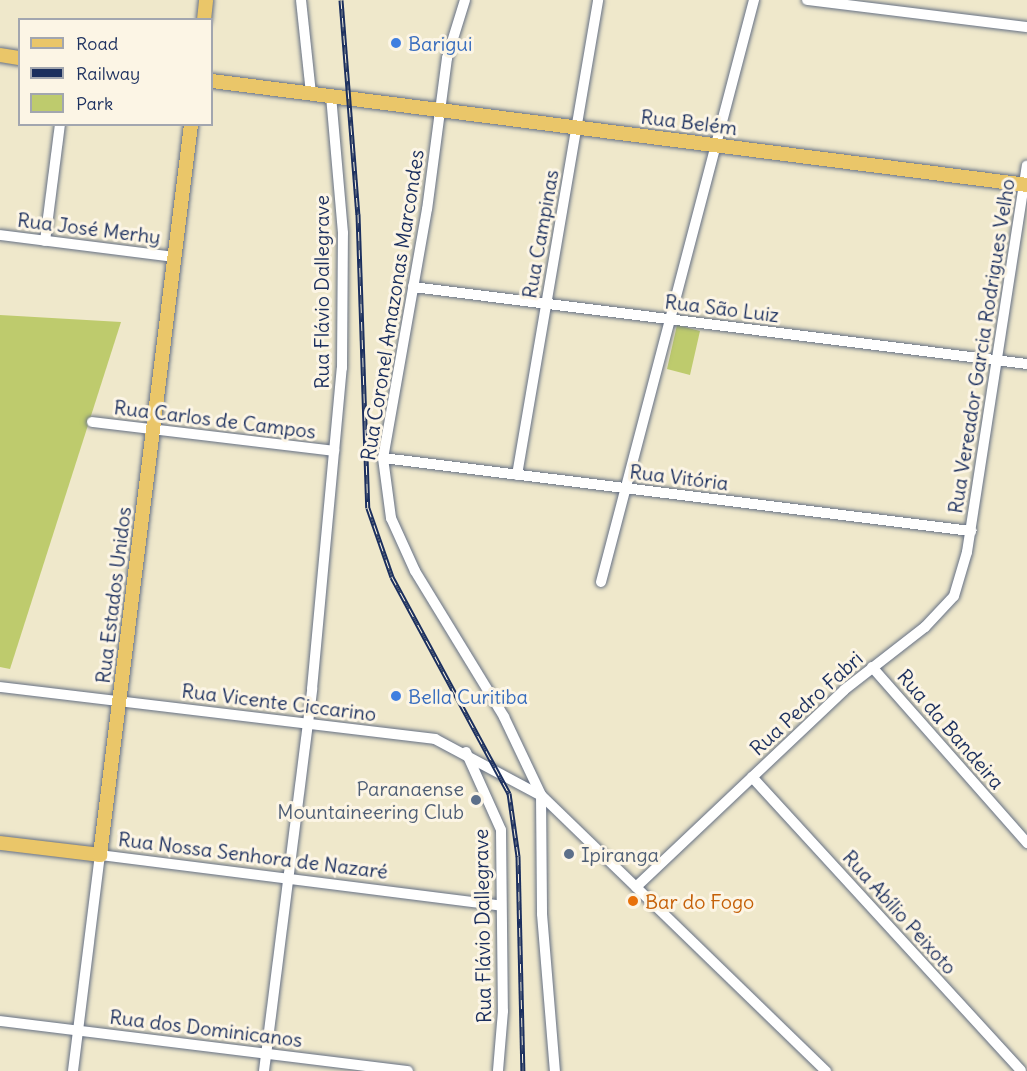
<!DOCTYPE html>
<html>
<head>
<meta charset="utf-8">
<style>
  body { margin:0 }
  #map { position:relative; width:1027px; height:1071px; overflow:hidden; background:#efe8cb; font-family:Delius,sans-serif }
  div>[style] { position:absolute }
  .green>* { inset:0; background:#becb6d }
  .roads { filter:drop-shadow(0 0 2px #657084) drop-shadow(0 0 2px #657084) }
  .minor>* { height:10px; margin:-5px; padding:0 5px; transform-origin:5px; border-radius:5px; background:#fff }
  .major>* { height:14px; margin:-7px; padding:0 7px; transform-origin:7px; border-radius:7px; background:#eac669 }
  .rail>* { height:5px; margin-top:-2.5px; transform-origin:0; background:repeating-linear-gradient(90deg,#fcf5e5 0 9px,#1b2f5e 0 18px); box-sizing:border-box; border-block:2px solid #1b2f5e }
  .dots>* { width:16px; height:16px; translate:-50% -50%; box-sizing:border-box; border:3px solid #fcf5e5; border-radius:50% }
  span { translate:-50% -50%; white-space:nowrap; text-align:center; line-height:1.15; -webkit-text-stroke:6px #fcf5e5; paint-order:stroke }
  .shop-label { font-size:20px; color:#366cbe }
  .left { translate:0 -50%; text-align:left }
  .street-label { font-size:20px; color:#1b2f5e }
  .service-label { font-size:20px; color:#4e5e75 }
  .right { translate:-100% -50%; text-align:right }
  .food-label { font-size:20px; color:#c56008 }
  .legend { position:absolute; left:18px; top:18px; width:195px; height:108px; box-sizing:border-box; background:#fcf5e5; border:2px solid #a2a6af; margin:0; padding:8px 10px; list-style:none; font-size:18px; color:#1b2f5e }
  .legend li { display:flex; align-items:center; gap:12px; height:30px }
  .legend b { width:30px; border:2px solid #a2a6af }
</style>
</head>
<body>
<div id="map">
  <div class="green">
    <i style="clip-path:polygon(0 315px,121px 322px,10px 669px,0 667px)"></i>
    <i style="clip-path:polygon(677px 325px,700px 331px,690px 375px,667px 369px)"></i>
  </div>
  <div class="roads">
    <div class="minor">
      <i style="left:301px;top:0;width:95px;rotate:83.9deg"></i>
      <i style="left:465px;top:0;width:61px;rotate:107.2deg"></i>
      <i style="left:447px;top:58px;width:152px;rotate:97.5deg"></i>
      <i style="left:427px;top:209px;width:253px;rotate:100deg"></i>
      <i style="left:383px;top:458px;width:61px;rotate:82.4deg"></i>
      <i style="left:391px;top:518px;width:58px;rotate:65.6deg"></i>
      <i style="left:415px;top:571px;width:171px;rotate:58.6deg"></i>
      <i style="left:504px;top:717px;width:86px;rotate:64.6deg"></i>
      <i style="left:541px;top:795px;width:397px;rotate:44.1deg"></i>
      <i style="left:807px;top:0;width:222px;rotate:7deg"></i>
      <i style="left:0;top:235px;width:175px;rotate:7.2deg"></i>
      <i style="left:45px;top:241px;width:118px;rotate:-82.7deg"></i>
      <i style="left:413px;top:287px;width:619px;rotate:7.15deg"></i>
      <i style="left:92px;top:422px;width:244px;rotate:6.8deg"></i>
      <i style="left:383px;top:458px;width:593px;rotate:7.08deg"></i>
      <i style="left:517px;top:475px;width:482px;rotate:-80.3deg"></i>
      <i style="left:601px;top:582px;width:602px;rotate:-75.27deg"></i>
      <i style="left:872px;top:667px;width:235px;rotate:48.6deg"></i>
      <i style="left:0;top:687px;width:438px;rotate:6.8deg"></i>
      <i style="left:435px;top:739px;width:119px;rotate:28.1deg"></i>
      <i style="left:466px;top:752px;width:85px;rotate:65.8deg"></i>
      <i style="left:501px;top:830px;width:181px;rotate:89.4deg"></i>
      <i style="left:503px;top:1011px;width:60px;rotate:94.8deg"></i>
      <i style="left:752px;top:777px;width:398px;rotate:47.5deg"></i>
      <i style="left:541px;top:795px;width:119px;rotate:89.5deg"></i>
      <i style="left:542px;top:914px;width:158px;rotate:85.3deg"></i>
      <i style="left:636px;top:887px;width:286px;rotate:-43.4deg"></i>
      <i style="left:844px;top:690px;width:103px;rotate:-37.9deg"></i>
      <i style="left:925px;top:627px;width:42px;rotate:-46.9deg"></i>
      <i style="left:954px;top:596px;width:46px;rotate:-73.5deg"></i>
      <i style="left:967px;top:552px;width:391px;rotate:-81.2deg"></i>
      <i style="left:0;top:1021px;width:411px;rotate:7deg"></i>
      <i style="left:73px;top:1071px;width:218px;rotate:-82.9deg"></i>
      <i style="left:100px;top:855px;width:404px;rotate:7.2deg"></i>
      <i style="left:264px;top:1071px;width:385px;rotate:-82.8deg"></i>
      <i style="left:312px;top:689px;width:322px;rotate:-84.7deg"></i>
      <i style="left:342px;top:368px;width:135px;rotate:-89.6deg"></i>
      <i style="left:343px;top:233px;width:138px;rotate:-95deg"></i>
    </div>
    <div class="major">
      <i style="left:204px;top:20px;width:20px;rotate:-84deg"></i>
      <i style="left:0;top:55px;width:20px;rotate:9deg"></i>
      <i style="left:212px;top:81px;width:822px;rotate:7.27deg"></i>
      <i style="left:0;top:843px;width:101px;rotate:6.8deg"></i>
      <i style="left:100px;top:855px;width:737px;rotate:-82.9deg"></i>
    </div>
  </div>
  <div class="rail">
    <i style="left:341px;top:0;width:215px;rotate:85.5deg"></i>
    <i style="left:358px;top:214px;width:294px;rotate:88.1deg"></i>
    <i style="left:368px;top:508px;width:73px;rotate:70.8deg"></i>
    <i style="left:392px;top:577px;width:246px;rotate:61.6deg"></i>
    <i style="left:509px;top:793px;width:64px;rotate:81.9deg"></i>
    <i style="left:518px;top:856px;width:215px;rotate:88.7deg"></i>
  </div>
  <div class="dots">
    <i style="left:396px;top:43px;background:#3f7fe0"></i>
    <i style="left:396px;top:696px;background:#3f7fe0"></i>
    <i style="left:476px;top:800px;background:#5c6f8a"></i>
    <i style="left:569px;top:854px;background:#5c6f8a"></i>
    <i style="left:633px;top:901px;background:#e8710a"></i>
  </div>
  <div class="shop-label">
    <span class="left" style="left:408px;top:43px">Barigui</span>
    <span class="left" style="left:408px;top:696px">Bella Curitiba</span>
  </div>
  <div class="street-label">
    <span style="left:689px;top:122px;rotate:7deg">Rua Belém</span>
    <span style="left:89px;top:228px;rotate:7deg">Rua José Merhy</span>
    <span style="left:540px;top:234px;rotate:-80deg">Rua Campinas</span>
    <span style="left:321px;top:292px;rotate:-90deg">Rua Flávio Dallegrave</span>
    <span style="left:392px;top:305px;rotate:-81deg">Rua Coronel Amazonas Marcondes</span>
    <span style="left:722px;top:308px;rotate:7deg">Rua São Luiz</span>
    <span style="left:981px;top:346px;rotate:-81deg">Rua Vereador Garcia Rodrigues Velho</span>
    <span style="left:215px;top:419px;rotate:7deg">Rua Carlos de Campos</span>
    <span style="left:679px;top:477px;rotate:7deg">Rua Vitória</span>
    <span style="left:113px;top:595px;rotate:-83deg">Rua Estados Unidos</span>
    <span style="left:279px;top:702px;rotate:7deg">Rua Vicente Ciccarino</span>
    <span style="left:806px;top:703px;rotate:-42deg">Rua Pedro Fabri</span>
    <span style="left:951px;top:729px;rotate:49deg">Rua da Bandeira</span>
    <span style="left:253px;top:855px;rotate:7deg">Rua Nossa Senhora de Nazaré</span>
    <span style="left:900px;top:912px;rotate:48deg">Rua Abílio Peixoto</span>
    <span style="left:482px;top:926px;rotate:-91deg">Rua Flávio Dallegrave</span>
    <span style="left:206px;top:1028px;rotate:7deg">Rua dos Dominicanos</span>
  </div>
  <div class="service-label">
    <span class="right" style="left:464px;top:800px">Paranaense<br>Mountaineering Club</span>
    <span class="left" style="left:581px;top:854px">Ipiranga</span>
  </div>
  <div class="food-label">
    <span class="left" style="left:645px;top:901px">Bar do Fogo</span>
  </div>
  <ul class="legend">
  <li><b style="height:8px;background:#eac669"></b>Road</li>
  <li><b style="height:8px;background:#1b2f5e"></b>Railway</li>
  <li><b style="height:16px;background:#becb6d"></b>Park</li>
  </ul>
</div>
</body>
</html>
